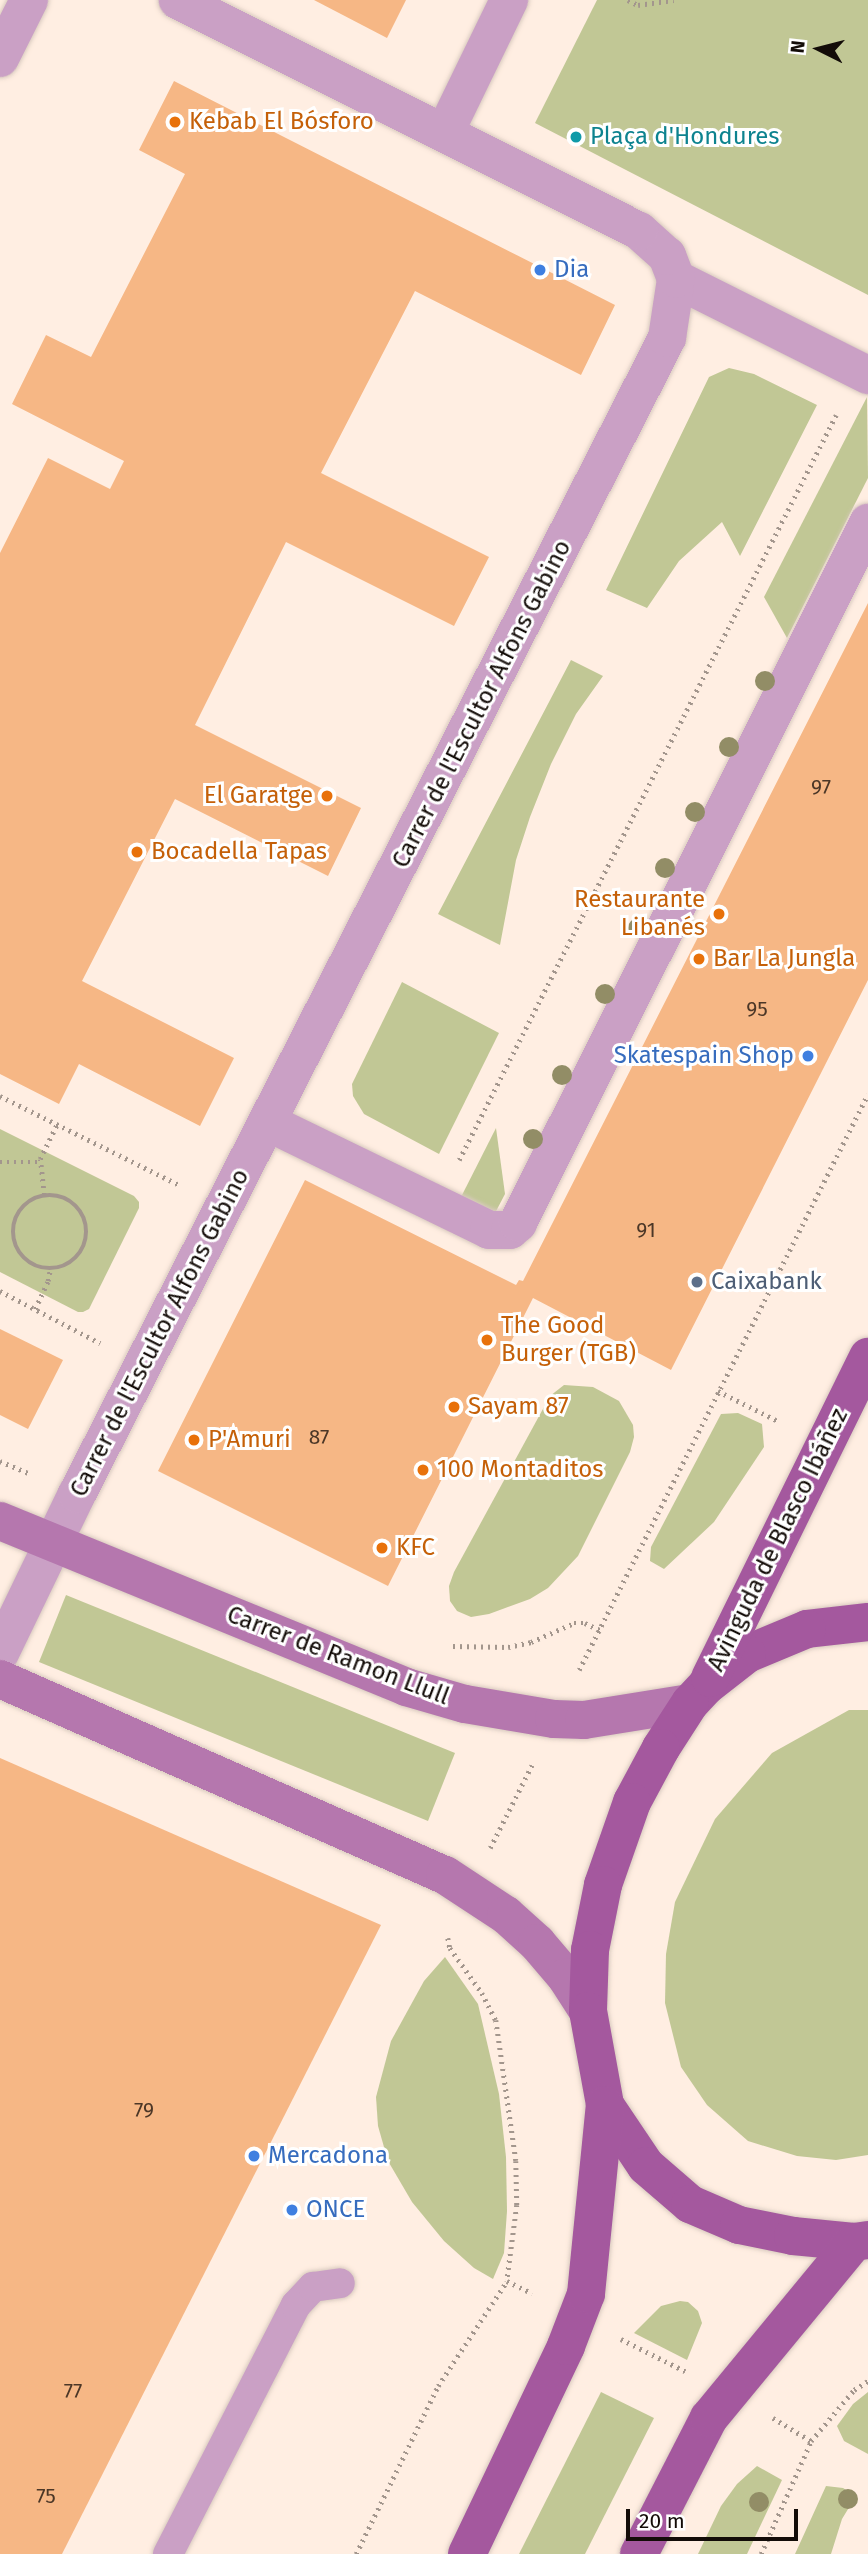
<!DOCTYPE html>
<html>
<head>
<meta charset="utf-8">
<style>
  body { margin:0 }
  #map { position:relative; width:868px; height:2554px; overflow:hidden; background:#ffeee2; font-family:"Fira Sans",sans-serif }
  div>[style] { position:absolute }
  .green>* { inset:0; background:#c1c795 }
  .building>* { inset:0; background:#f6b785 }
  .path>* { height:4.5px; margin-top:-2.25px; transform-origin:0; background:repeating-linear-gradient(90deg,#a3968d 0 2px,transparent 0 7px) }
  .path>.ring { margin:-2.25px; padding:0; box-sizing:content-box; background:none; border:4.5px solid #a3968d; border-radius:50% }
  .roads { filter:drop-shadow(0 0 2px #d9cabf) drop-shadow(0 0 2px #d9cabf) }
  .service>* { height:30px; margin:-15px; padding:0 15px; transform-origin:15px; border-radius:15px; background:#caa0c5 }
  .pedestrian>* { height:38px; margin:-19px; padding:0 19px; transform-origin:19px; border-radius:19px; background:#caa0c5 }
  .minor>* { height:38px; margin:-19px; padding:0 19px; transform-origin:19px; border-radius:19px; background:#caa0c5 }
  .tertiary>* { height:38px; margin:-19px; padding:0 19px; transform-origin:19px; border-radius:19px; background:#caa0c5 }
  .secondary>* { height:38px; margin:-19px; padding:0 19px; transform-origin:19px; border-radius:19px; background:#b577ae }
  .primary>* { height:38px; margin:-19px; padding:0 19px; transform-origin:19px; border-radius:19px; background:#a4589e }
  .trees>* { width:20px; height:20px; margin:-10px; border-radius:50%; background:#928d66 }
  .dots>* { width:19px; height:19px; translate:-50% -50%; box-sizing:border-box; border:4px solid #fff; border-radius:50% }
  span { translate:-50% -50%; white-space:nowrap; text-align:center; line-height:1.15; -webkit-text-stroke:6px #fff; paint-order:stroke }
  .number-label { font-size:21px; color:#4c3727 }
  .number-label span { -webkit-text-stroke-width:0 }
  .food-label { font-size:24px; color:#c56008 }
  .left { translate:0 -50%; text-align:left }
  .right { translate:-100% -50%; text-align:right }
  .culture-label { font-size:24px; color:#0d838f }
  .shop-label { font-size:24px; color:#366cbe }
  .street-label { font-size:24px; color:#130c08 }
  .service-label { font-size:24px; color:#4e5e75 }
  .north { position:absolute; left:784px; top:14px; width:70px; height:70px; -webkit-text-stroke:5px #fff; paint-order:stroke; rotate:276deg; font-size:19px; font-weight:700; line-height:28px; text-align:center; color:#130c08 }
  .north::after { content:''; display:block; margin:auto; width:24px; height:32px; background:#130c08; clip-path:polygon(50% 0,100% 100%,50% 72%,0 100%) }
  .scale { position:absolute; left:626px; top:2509px; width:172px; height:32px; box-sizing:border-box; border:4px solid #130c08; border-top:0; padding-left:9px; font-size:21px; line-height:24px; white-space:nowrap; color:#130c08; -webkit-text-stroke:5px #fff; paint-order:stroke }
</style>
</head>
<body>
<div id="map">
  <div class="green">
    <i style="clip-path:polygon(597px 0,868px 0,868px 295px,535px 123px)"></i>
    <i style="clip-path:polygon(729px 368px,754px 374px,817px 405px,740px 556px,722px 522px,679px 561px,647px 608px,606px 590px,709px 377px)"></i>
    <i style="clip-path:polygon(867px 397px,868px 478px,787px 638px,764px 597px)"></i>
    <i style="clip-path:polygon(571px 660px,603px 676px,576px 714px,551px 764px,530px 817px,516px 860px,500px 945px,438px 914px)"></i>
    <i style="clip-path:polygon(402px 982px,499px 1033px,439px 1154px,364px 1114px,353px 1096px,352px 1084px)"></i>
    <i style="clip-path:polygon(496px 1128px,505px 1194px,493px 1217px,459px 1201px)"></i>
    <i style="clip-path:polygon(0 1129px,134px 1196px,139px 1202px,139px 1208px,89px 1309px,83px 1312px,78px 1312px,0 1272px)"></i>
    <i style="clip-path:polygon(564px 1385px,593px 1387px,619px 1401px,633px 1425px,634px 1437px,630px 1452px,578px 1556px,548px 1588px,530px 1599px,489px 1614px,471px 1617px,457px 1611px,450px 1601px,449px 1586px,454px 1572px,550px 1396px)"></i>
    <i style="clip-path:polygon(738px 1413px,762px 1424px,764px 1447px,714px 1522px,664px 1569px,650px 1561px,651px 1547px,721px 1414px)"></i>
    <i style="clip-path:polygon(66px 1595px,455px 1753px,428px 1821px,39px 1662px)"></i>
    <i style="clip-path:polygon(849px 1710px,868px 1710px,868px 2155px,836px 2160px,797px 2156px,748px 2141px,707px 2105px,681px 2067px,665px 2003px,666px 1954px,675px 1902px,715px 1819px,772px 1753px)"></i>
    <i style="clip-path:polygon(445px 1957px,478px 2004px,499px 2094px,506px 2157px,507px 2211px,504px 2253px,493px 2279px,474px 2268px,444px 2241px,412px 2202px,388px 2161px,378px 2126px,376px 2097px,391px 2041px,424px 1981px)"></i>
    <i style="clip-path:polygon(680px 2301px,688px 2302px,698px 2311px,702px 2323px,687px 2360px,634px 2333px,661px 2306px)"></i>
    <i style="clip-path:polygon(601px 2392px,654px 2418px,585px 2554px,519px 2554px)"></i>
    <i style="clip-path:polygon(868px 2392px,868px 2454px,844px 2441px,837px 2426px,853px 2404px)"></i>
    <i style="clip-path:polygon(757px 2466px,782px 2480px,747px 2554px,698px 2554px,721px 2506px,737px 2484px)"></i>
    <i style="clip-path:polygon(826px 2486px,843px 2488px,856px 2496px,842px 2519px,831px 2554px,795px 2554px)"></i>
  </div>
  <div class="building">
    <i style="clip-path:polygon(314px 0,406px 0,387px 38px)"></i>
    <i style="clip-path:polygon(174px 81px,615px 305px,581px 375px,415px 291px,321px 473px,489px 557px,454px 626px,286px 542px,195px 725px,361px 808px,328px 876px,175px 799px,82px 981px,234px 1058px,200px 1126px,79px 1064px,59px 1104px,0 1074px,0 553px,48px 458px,110px 489px,124px 461px,12px 404px,46px 335px,91px 357px,185px 174px,139px 150px)"></i>
    <i style="clip-path:polygon(868px 603px,868px 980px,671px 1370px,533px 1298px,388px 1586px,158px 1471px,305px 1180px,516px 1285px,519px 1280px,523px 1281px)"></i>
    <i style="clip-path:polygon(0 1329px,63px 1360px,28px 1429px,0 1415px)"></i>
    <i style="clip-path:polygon(0 1758px,381px 1925px,62px 2554px,0 2554px)"></i>
  </div>
  <div class="path">
    <i style="left:628px;top:0;width:11px;rotate:27deg"></i>
    <i style="left:638px;top:5px;width:36px;rotate:-8deg"></i>
    <i style="left:0;top:1096px;width:202px;rotate:26.4deg"></i>
    <i style="left:459px;top:1160px;width:835px;rotate:-63.16deg"></i>
    <i style="left:0;top:1162px;width:40px"></i>
    <i class="ring" style="left:13px;top:1195px;width:69.5px;height:69.5px"></i>
    <i style="left:44px;top:1195px;width:36px;rotate:-96deg"></i>
    <i style="left:40px;top:1159px;width:39px;rotate:-64deg"></i>
    <i style="left:0;top:1291px;width:113px;rotate:27.5deg"></i>
    <i style="left:35px;top:1309px;width:31px;rotate:-65deg"></i>
    <i style="left:48px;top:1281px;width:11px;rotate:-80deg"></i>
    <i style="left:718px;top:1391px;width:69px;rotate:26.6deg"></i>
    <i style="left:0;top:1461px;width:34px;rotate:23deg"></i>
    <i style="left:453px;top:1646px;width:55px;rotate:1deg"></i>
    <i style="left:508px;top:1647px;width:24px;rotate:-12deg"></i>
    <i style="left:531px;top:1642px;width:47px;rotate:-23.8deg"></i>
    <i style="left:574px;top:1623px;width:11px"></i>
    <i style="left:585px;top:1623px;width:17px;rotate:25deg"></i>
    <i style="left:579px;top:1670px;width:644px;rotate:-63.36deg"></i>
    <i style="left:490px;top:1848px;width:93px;rotate:-63.2deg"></i>
    <i style="left:448px;top:1938px;width:10px;rotate:79deg"></i>
    <i style="left:450px;top:1948px;width:55px;rotate:54.6deg"></i>
    <i style="left:482px;top:1993px;width:30px;rotate:63deg"></i>
    <i style="left:496px;top:2020px;width:142px;rotate:81.9deg"></i>
    <i style="left:516px;top:2161px;width:44px;rotate:88.7deg"></i>
    <i style="left:517px;top:2205px;width:77px;rotate:97.5deg"></i>
    <i style="left:507px;top:2281px;width:28px;rotate:26deg"></i>
    <i style="left:621px;top:2339px;width:72px;rotate:26.6deg"></i>
    <i style="left:773px;top:2418px;width:44px;rotate:31.2deg"></i>
    <i style="left:356px;top:2554px;width:187px;rotate:-64deg"></i>
    <i style="left:438px;top:2386px;width:126px;rotate:-56.7deg"></i>
    <i style="left:761px;top:2554px;width:124px;rotate:-66.1deg"></i>
    <i style="left:811px;top:2441px;width:67px;rotate:-49.9deg"></i>
    <i style="left:854px;top:2390px;width:17px;rotate:-33deg"></i>
  </div>
  <div class="roads">
    <div class="service">
      <i style="left:168px;top:2554px;width:280px;rotate:-62.8deg"></i>
      <i style="left:296px;top:2305px;width:25px;rotate:-47deg"></i>
      <i style="left:313px;top:2287px;width:27px;rotate:-8deg"></i>
    </div>
    <div class="pedestrian">
      <i style="left:676px;top:279px;width:215px;rotate:26.6deg"></i>
      <i style="left:267px;top:1122px;width:247px;rotate:25.9deg"></i>
      <i style="left:489px;top:1230px;width:21px"></i>
      <i style="left:510px;top:1230px;width:11px;rotate:-41deg"></i>
      <i style="left:518px;top:1223px;width:783px;rotate:-63.43deg"></i>
    </div>
    <div class="minor">
      <i style="left:445px;top:132px;width:147px;rotate:-64.1deg"></i>
      <i style="left:0;top:1653px;width:177px;rotate:-64.2deg"></i>
      <i style="left:77px;top:1494px;width:1298px;rotate:-62.96deg"></i>
      <i style="left:667px;top:338px;width:60px;rotate:-81.3deg"></i>
      <i style="left:676px;top:279px;width:25px;rotate:-111deg"></i>
      <i style="left:667px;top:256px;width:38px;rotate:-138deg"></i>
      <i style="left:639px;top:231px;width:516px;rotate:-153.39deg"></i>
    </div>
    <div class="tertiary">
      <i style="left:0;top:58px;width:65px;rotate:-63.4deg"></i>
    </div>
    <div class="secondary">
      <i style="left:0;top:1521px;width:439px;rotate:22.2deg"></i>
      <i style="left:406px;top:1687px;width:61px;rotate:16.1deg"></i>
      <i style="left:465px;top:1704px;width:90px;rotate:9.6deg"></i>
      <i style="left:554px;top:1719px;width:30px;rotate:2deg"></i>
      <i style="left:584px;top:1720px;width:107px;rotate:-9.1deg"></i>
      <i style="left:0;top:1679px;width:486px;rotate:23.8deg"></i>
      <i style="left:445px;top:1875px;width:73px;rotate:33.3deg"></i>
      <i style="left:506px;top:1915px;width:42px;rotate:42.1deg"></i>
      <i style="left:537px;top:1943px;width:45px;rotate:49.5deg"></i>
      <i style="left:566px;top:1977px;width:40px;rotate:57.1deg"></i>
    </div>
    <div class="primary">
      <i style="left:868px;top:1622px;width:61px;rotate:173.5deg"></i>
      <i style="left:807px;top:1629px;width:65px;rotate:157.4deg"></i>
      <i style="left:747px;top:1654px;width:52px;rotate:142deg"></i>
      <i style="left:706px;top:1686px;width:23px;rotate:133deg"></i>
      <i style="left:690px;top:1703px;width:54px;rotate:122.8deg"></i>
      <i style="left:661px;top:1748px;width:61px;rotate:118.2deg"></i>
      <i style="left:632px;top:1802px;width:88px;rotate:109.3deg"></i>
      <i style="left:603px;top:1885px;width:66px;rotate:101.3deg"></i>
      <i style="left:590px;top:1950px;width:61px;rotate:91.9deg"></i>
      <i style="left:588px;top:2011px;width:96px;rotate:79.7deg"></i>
      <i style="left:605px;top:2105px;width:73px;rotate:56.1deg"></i>
      <i style="left:646px;top:2166px;width:58px;rotate:40.8deg"></i>
      <i style="left:690px;top:2204px;width:53px;rotate:23.2deg"></i>
      <i style="left:739px;top:2225px;width:55px;rotate:11.5deg"></i>
      <i style="left:793px;top:2236px;width:61px;rotate:5.6deg"></i>
      <i style="left:854px;top:2242px;width:14px;rotate:-8deg"></i>
      <i style="left:710px;top:1678px;width:358px;rotate:-63.8deg"></i>
      <i style="left:467px;top:2554px;width:230px;rotate:-64.5deg"></i>
      <i style="left:566px;top:2346px;width:56px;rotate:-69deg"></i>
      <i style="left:586px;top:2294px;width:190px;rotate:-84.3deg"></i>
      <i style="left:639px;top:2554px;width:153px;rotate:-62.8deg"></i>
      <i style="left:709px;top:2418px;width:228px;rotate:-50.5deg"></i>
    </div>
  </div>
  <div class="trees">
    <i style="left:765px;top:681px"></i>
    <i style="left:729px;top:747px"></i>
    <i style="left:695px;top:812px"></i>
    <i style="left:665px;top:868px"></i>
    <i style="left:638px;top:928px"></i>
    <i style="left:605px;top:994px"></i>
    <i style="left:562px;top:1075px"></i>
    <i style="left:533px;top:1139px"></i>
    <i style="left:848px;top:2499px"></i>
    <i style="left:759px;top:2502px"></i>
  </div>
  <div class="dots">
    <i style="left:175px;top:122px;background:#e8710a"></i>
    <i style="left:576px;top:137px;background:#0f9aa8"></i>
    <i style="left:540px;top:270px;background:#3f7fe0"></i>
    <i style="left:327px;top:796px;background:#e8710a"></i>
    <i style="left:137px;top:852px;background:#e8710a"></i>
    <i style="left:719px;top:914px;background:#e8710a"></i>
    <i style="left:699px;top:959px;background:#e8710a"></i>
    <i style="left:808px;top:1056px;background:#3f7fe0"></i>
    <i style="left:697px;top:1282px;background:#5c6f8a"></i>
    <i style="left:487px;top:1340px;background:#e8710a"></i>
    <i style="left:454px;top:1407px;background:#e8710a"></i>
    <i style="left:194px;top:1440px;background:#e8710a"></i>
    <i style="left:423px;top:1470px;background:#e8710a"></i>
    <i style="left:382px;top:1548px;background:#e8710a"></i>
    <i style="left:254px;top:2156px;background:#3f7fe0"></i>
    <i style="left:292px;top:2210px;background:#3f7fe0"></i>
  </div>
  <div class="number-label">
    <span style="left:821px;top:787px">97</span>
    <span style="left:757px;top:1009px">95</span>
    <span style="left:646px;top:1230px">91</span>
    <span style="left:319px;top:1437px">87</span>
    <span style="left:144px;top:2110px">79</span>
    <span style="left:73px;top:2391px">77</span>
    <span style="left:46px;top:2496px">75</span>
  </div>
  <div class="food-label">
    <span class="left" style="left:189px;top:122px">Kebab El Bósforo</span>
    <span class="right" style="left:313px;top:796px">El Garatge</span>
    <span class="left" style="left:151px;top:852px">Bocadella Tapas</span>
    <span class="right" style="left:705px;top:914px">Restaurante<br>Libanés</span>
    <span class="left" style="left:713px;top:959px">Bar La Jungla</span>
    <span class="left" style="left:501px;top:1340px">The Good<br>Burger (TGB)</span>
    <span class="left" style="left:468px;top:1407px">Sayam 87</span>
    <span class="left" style="left:208px;top:1440px">P'Amuri</span>
    <span class="left" style="left:437px;top:1470px">100 Montaditos</span>
    <span class="left" style="left:396px;top:1548px">KFC</span>
  </div>
  <div class="culture-label">
    <span class="left" style="left:590px;top:137px">Plaça d'Hondures</span>
  </div>
  <div class="shop-label">
    <span class="left" style="left:554px;top:270px">Dia</span>
    <span class="right" style="left:794px;top:1056px">Skatespain Shop</span>
    <span class="left" style="left:268px;top:2156px">Mercadona</span>
    <span class="left" style="left:306px;top:2210px">ONCE</span>
  </div>
  <div class="street-label">
    <span style="left:482px;top:704px;rotate:-63deg">Carrer de l'Escultor Alfons Gabino</span>
    <span style="left:160px;top:1333px;rotate:-63deg">Carrer de l'Escultor Alfons Gabino</span>
    <span style="left:778px;top:1540px;rotate:-64deg">Avinguda de Blasco Ibáñez</span>
    <span style="left:338px;top:1656px;rotate:21deg">Carrer de Ramon Llull</span>
  </div>
  <div class="service-label">
    <span class="left" style="left:711px;top:1282px">Caixabank</span>
  </div>
  <div class="north">N</div>
  <div class="scale">20 m</div>
</div>
</body>
</html>
